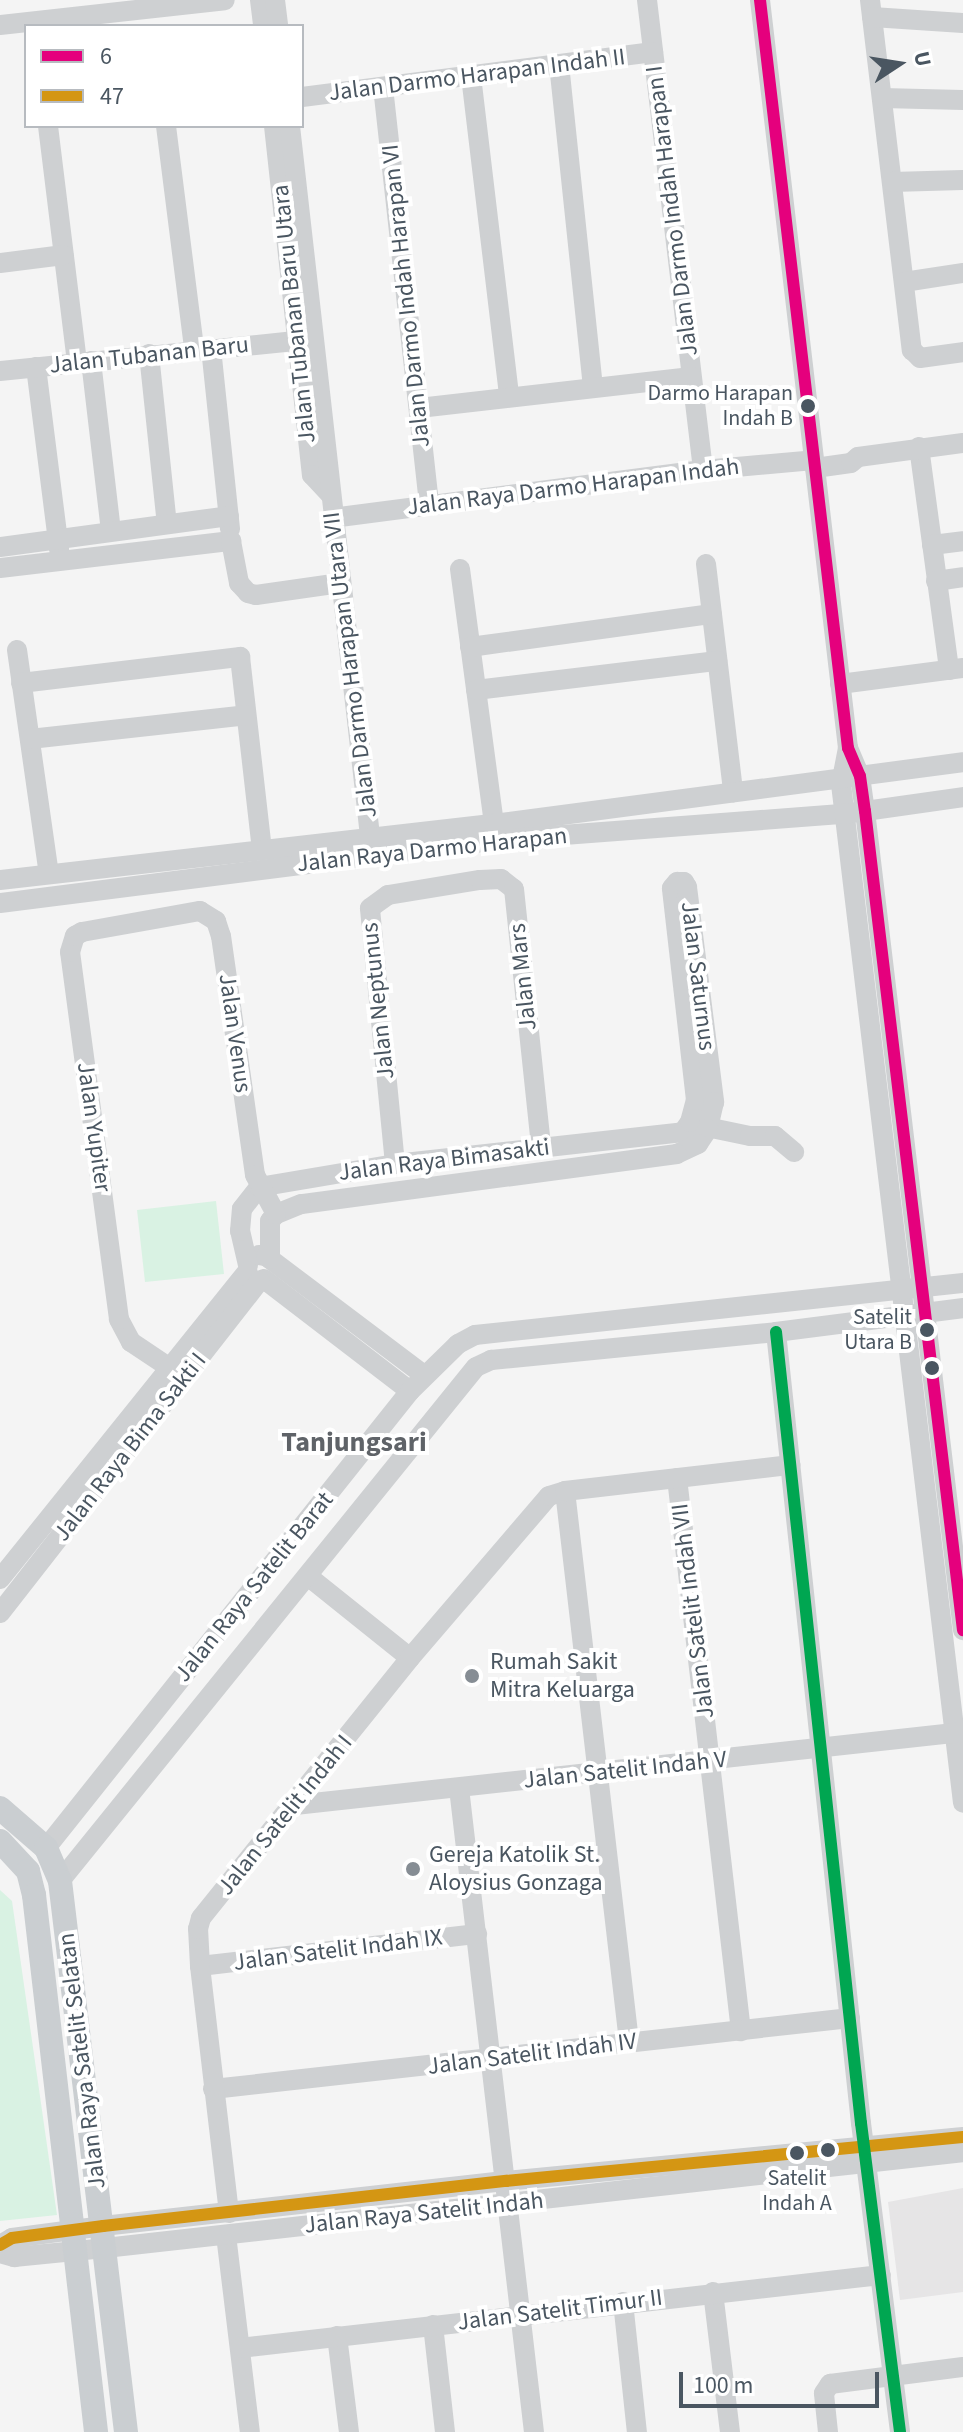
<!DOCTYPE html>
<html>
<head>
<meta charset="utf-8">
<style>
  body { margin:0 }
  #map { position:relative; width:963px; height:2432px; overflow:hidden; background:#f4f4f4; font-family:"Source Sans 3",sans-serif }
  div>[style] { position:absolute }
  .education>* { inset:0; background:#e6e5e6 }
  .green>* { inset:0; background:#d9f2e3 }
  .minor>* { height:20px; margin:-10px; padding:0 10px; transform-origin:10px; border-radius:10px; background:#ced0d2 }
  .major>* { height:24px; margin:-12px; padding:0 12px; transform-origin:12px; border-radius:12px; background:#caced1 }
  .bus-1>* { height:12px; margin:-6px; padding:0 6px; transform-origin:6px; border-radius:6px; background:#e5007d }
  .bus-2>* { height:12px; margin:-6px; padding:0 6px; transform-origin:6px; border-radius:6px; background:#d49613 }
  .bus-3>* { height:12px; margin:-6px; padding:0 6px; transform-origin:6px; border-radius:6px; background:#00a651 }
  .dots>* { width:22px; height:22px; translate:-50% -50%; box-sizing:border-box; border:4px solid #fff; border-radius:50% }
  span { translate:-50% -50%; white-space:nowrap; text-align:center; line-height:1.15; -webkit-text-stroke:8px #fff; paint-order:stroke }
  .bus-label { font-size:22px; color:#4a5661 }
  .right { translate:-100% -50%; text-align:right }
  .street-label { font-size:24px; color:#4a5661 }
  .poi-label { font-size:24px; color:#4a5661 }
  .left { translate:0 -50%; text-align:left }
  .quarter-label { font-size:28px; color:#5f6368; font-weight:700 }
  .legend { position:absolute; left:24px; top:24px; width:280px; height:104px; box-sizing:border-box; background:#fff; border:2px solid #b7bbc0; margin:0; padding:10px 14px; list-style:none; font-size:24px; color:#4a5661 }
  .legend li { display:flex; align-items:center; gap:16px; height:40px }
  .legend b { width:40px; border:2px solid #b7bbc0 }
  .north { position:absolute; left:859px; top:24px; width:80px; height:80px; -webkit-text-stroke:6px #fff; paint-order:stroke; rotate:78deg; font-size:22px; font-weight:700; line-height:32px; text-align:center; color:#4a5661 }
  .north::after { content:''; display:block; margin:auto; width:28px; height:36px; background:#4a5661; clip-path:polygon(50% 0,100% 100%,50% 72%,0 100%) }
  .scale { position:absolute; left:679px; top:2372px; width:200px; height:36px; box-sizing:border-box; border:4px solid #4a5661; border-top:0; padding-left:10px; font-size:24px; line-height:28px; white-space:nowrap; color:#4a5661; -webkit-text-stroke:6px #fff; paint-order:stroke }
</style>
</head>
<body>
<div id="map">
  <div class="education">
    <i style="clip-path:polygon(963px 2188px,963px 2292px,900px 2300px,888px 2202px)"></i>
  </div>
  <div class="green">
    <i style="clip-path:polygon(216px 1201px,224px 1274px,145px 1282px,137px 1210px)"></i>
    <i style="clip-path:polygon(0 1890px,12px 1901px,57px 2215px,0 2221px)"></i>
  </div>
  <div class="minor">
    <i style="left:260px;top:0;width:26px;rotate:83deg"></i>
    <i style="left:275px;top:0;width:26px;rotate:83deg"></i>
    <i style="left:647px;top:0;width:473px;rotate:83.2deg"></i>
    <i style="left:760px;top:0;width:753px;rotate:83.29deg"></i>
    <i style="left:848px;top:748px;width:30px;rotate:67deg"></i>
    <i style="left:860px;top:776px;width:35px;rotate:82deg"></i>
    <i style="left:865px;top:811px;width:825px;rotate:83.18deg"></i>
    <i style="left:870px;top:0;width:353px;rotate:83.2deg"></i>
    <i style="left:912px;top:350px;width:11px;rotate:45deg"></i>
    <i style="left:920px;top:358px;width:43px;rotate:-7.9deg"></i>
    <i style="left:872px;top:17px;width:91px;rotate:3.8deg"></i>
    <i style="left:0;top:25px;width:226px;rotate:-6.3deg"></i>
    <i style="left:559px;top:64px;width:325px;rotate:84deg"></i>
    <i style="left:471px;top:76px;width:323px;rotate:83.2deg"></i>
    <i style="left:383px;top:87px;width:421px;rotate:83.7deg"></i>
    <i style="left:302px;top:97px;width:354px;rotate:-7.3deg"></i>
    <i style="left:882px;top:98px;width:81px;rotate:1.4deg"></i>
    <i style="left:48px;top:126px;width:238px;rotate:83deg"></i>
    <i style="left:166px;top:126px;width:225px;rotate:82.8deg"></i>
    <i style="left:274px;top:126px;width:351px;rotate:83.8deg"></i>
    <i style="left:312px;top:475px;width:26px;rotate:47deg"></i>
    <i style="left:290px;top:126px;width:714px;rotate:83.57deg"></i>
    <i style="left:892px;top:182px;width:71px;rotate:-1.6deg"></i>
    <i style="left:0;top:263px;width:64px;rotate:-7.2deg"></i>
    <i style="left:904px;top:282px;width:60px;rotate:-8.7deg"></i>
    <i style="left:211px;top:348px;width:182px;rotate:84deg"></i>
    <i style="left:149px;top:354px;width:171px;rotate:84deg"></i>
    <i style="left:91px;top:361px;width:170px;rotate:83.3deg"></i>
    <i style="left:36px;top:367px;width:184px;rotate:82.8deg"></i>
    <i style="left:0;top:371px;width:299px;rotate:-5.8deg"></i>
    <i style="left:419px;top:408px;width:274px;rotate:-6.5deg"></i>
    <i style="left:919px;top:447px;width:225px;rotate:82.3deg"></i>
    <i style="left:815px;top:468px;width:36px;rotate:-8deg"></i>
    <i style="left:851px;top:463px;width:9px;rotate:-41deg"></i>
    <i style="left:858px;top:457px;width:106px;rotate:-7.6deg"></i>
    <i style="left:332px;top:518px;width:374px;rotate:-7.4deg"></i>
    <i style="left:703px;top:470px;width:111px;rotate:-5.1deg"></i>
    <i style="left:932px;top:545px;width:31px;rotate:-7deg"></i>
    <i style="left:0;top:547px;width:231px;rotate:-7.7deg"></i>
    <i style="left:706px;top:564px;width:230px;rotate:83.2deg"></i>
    <i style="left:0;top:568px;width:233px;rotate:-6.7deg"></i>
    <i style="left:231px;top:541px;width:43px;rotate:79.2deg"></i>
    <i style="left:239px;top:583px;width:13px;rotate:48deg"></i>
    <i style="left:248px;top:593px;width:8px;rotate:14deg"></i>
    <i style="left:256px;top:595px;width:85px;rotate:-8.1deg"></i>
    <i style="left:460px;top:569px;width:257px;rotate:82.4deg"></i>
    <i style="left:936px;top:581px;width:27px;rotate:-8deg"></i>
    <i style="left:470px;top:647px;width:244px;rotate:-7.8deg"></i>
    <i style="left:17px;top:650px;width:226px;rotate:81.9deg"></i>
    <i style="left:21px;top:683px;width:221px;rotate:-6.8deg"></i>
    <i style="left:240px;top:657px;width:193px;rotate:83.5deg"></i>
    <i style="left:840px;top:684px;width:124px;rotate:-7.4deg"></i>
    <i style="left:476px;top:690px;width:243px;rotate:-6.9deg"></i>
    <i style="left:30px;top:739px;width:217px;rotate:-6.3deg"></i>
    <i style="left:848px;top:748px;width:37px;rotate:101deg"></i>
    <i style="left:841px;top:784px;width:1026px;rotate:83.17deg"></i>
    <i style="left:0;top:880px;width:497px;rotate:-6.5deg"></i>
    <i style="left:494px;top:824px;width:473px;rotate:-7.5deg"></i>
    <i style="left:0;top:903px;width:500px;rotate:-7.2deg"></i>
    <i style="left:496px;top:840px;width:349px;rotate:-4.3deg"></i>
    <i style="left:844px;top:814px;width:120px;rotate:-8.1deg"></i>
    <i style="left:697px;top:1125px;width:54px;rotate:11.7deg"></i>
    <i style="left:750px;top:1136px;width:25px"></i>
    <i style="left:775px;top:1136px;width:25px;rotate:40deg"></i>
    <i style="left:395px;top:1164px;width:257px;rotate:-95.6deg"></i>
    <i style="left:370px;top:908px;width:22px;rotate:-36deg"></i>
    <i style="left:388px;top:895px;width:93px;rotate:-9.3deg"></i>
    <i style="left:480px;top:880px;width:21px;rotate:-3deg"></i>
    <i style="left:501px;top:879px;width:16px;rotate:38deg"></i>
    <i style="left:514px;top:889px;width:260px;rotate:84deg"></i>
    <i style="left:259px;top:1255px;width:7px;rotate:8deg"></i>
    <i style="left:266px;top:1256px;width:199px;rotate:37deg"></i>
    <i style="left:248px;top:1265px;width:35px;rotate:-103deg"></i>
    <i style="left:240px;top:1231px;width:22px;rotate:-85deg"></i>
    <i style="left:242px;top:1209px;width:28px;rotate:-52deg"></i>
    <i style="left:259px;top:1187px;width:138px;rotate:-9.6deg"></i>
    <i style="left:395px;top:1164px;width:290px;rotate:-6.3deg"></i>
    <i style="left:683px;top:1132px;width:12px;rotate:-55deg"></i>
    <i style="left:690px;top:1122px;width:23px;rotate:-75deg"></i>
    <i style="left:696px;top:1100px;width:213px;rotate:-96.5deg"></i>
    <i style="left:672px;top:888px;width:8px;rotate:-50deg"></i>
    <i style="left:677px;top:882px;width:7px"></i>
    <i style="left:684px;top:882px;width:6px;rotate:59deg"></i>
    <i style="left:687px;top:887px;width:217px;rotate:82.8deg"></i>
    <i style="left:714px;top:1102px;width:28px;rotate:103deg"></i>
    <i style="left:708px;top:1129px;width:18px;rotate:124deg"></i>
    <i style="left:698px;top:1144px;width:23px;rotate:155deg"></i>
    <i style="left:677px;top:1154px;width:379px;rotate:172.4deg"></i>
    <i style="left:301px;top:1204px;width:27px;rotate:158deg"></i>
    <i style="left:276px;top:1214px;width:9px;rotate:131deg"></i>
    <i style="left:270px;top:1221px;width:38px;rotate:90deg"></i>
    <i style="left:264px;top:1279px;width:184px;rotate:37.5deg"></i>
    <i style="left:776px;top:1332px;width:796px;rotate:83.87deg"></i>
    <i style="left:861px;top:2123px;width:311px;rotate:82.8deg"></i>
    <i style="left:170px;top:1368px;width:47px;rotate:-146.3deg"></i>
    <i style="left:131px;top:1342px;width:26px;rotate:-118deg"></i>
    <i style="left:119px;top:1319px;width:370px;rotate:-97.6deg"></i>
    <i style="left:70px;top:952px;width:17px;rotate:-73deg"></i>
    <i style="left:75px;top:936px;width:8px;rotate:-30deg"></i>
    <i style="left:82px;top:932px;width:120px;rotate:-10.1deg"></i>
    <i style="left:200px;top:911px;width:19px;rotate:32deg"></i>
    <i style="left:216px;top:921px;width:16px;rotate:72deg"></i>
    <i style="left:221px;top:936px;width:241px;rotate:81.9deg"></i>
    <i style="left:255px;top:1175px;width:44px;rotate:61.7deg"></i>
    <i style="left:677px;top:1478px;width:557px;rotate:83.4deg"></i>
    <i style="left:565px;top:1491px;width:555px;rotate:83.37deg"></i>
    <i style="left:309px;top:1577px;width:129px;rotate:38.7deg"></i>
    <i style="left:0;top:1579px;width:395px;rotate:-51.2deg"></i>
    <i style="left:0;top:1613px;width:422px;rotate:-52deg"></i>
    <i style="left:459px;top:1788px;width:648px;rotate:83.36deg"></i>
    <i style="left:295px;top:1805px;width:672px;rotate:-6.24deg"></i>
    <i style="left:46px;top:1848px;width:584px;rotate:-51.46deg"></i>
    <i style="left:410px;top:1391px;width:67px;rotate:-44.4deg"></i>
    <i style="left:458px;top:1344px;width:19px;rotate:-28deg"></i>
    <i style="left:475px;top:1335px;width:491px;rotate:-6.1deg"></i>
    <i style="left:60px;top:1881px;width:661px;rotate:-51.02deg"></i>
    <i style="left:476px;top:1367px;width:17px;rotate:-25deg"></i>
    <i style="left:491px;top:1360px;width:286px;rotate:-5.6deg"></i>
    <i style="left:776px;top:1332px;width:189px;rotate:-7.3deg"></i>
    <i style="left:200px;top:1966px;width:279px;rotate:-6.6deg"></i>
    <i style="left:213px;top:2089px;width:641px;rotate:-6.36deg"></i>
    <i style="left:229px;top:2213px;width:249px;rotate:-96.7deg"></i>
    <i style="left:200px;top:1966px;width:37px;rotate:-93deg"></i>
    <i style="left:198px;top:1929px;width:11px;rotate:-75deg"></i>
    <i style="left:201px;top:1918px;width:334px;rotate:-51.2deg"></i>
    <i style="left:410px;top:1658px;width:213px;rotate:-49.4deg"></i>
    <i style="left:549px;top:1496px;width:17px;rotate:-17deg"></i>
    <i style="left:565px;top:1491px;width:227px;rotate:-6.6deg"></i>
    <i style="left:226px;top:2235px;width:198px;rotate:83.1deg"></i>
    <i style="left:0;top:2245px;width:14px;rotate:-30deg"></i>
    <i style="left:12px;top:2238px;width:92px;rotate:-7.5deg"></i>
    <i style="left:103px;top:2226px;width:406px;rotate:-6.4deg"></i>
    <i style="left:506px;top:2181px;width:459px;rotate:-5.5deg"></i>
    <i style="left:0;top:2253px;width:15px;rotate:16deg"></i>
    <i style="left:14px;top:2257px;width:91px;rotate:-5.6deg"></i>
    <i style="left:105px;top:2248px;width:863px;rotate:-6.38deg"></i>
    <i style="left:713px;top:2292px;width:141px;rotate:83.1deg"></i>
    <i style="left:623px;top:2302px;width:131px;rotate:83.9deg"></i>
    <i style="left:433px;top:2325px;width:108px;rotate:83.6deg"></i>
    <i style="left:337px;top:2336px;width:97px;rotate:82.9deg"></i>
    <i style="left:240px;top:2348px;width:645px;rotate:-6.5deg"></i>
    <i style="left:828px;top:2432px;width:39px;rotate:-96deg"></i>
    <i style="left:824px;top:2393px;width:11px;rotate:-56deg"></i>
    <i style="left:830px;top:2384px;width:134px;rotate:-7.3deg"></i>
  </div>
  <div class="major">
    <i style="left:0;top:1808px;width:61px;rotate:41deg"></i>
    <i style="left:46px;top:1848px;width:36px;rotate:67deg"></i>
    <i style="left:60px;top:1881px;width:555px;rotate:83.17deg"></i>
    <i style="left:0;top:1841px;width:41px;rotate:47deg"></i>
    <i style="left:28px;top:1871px;width:25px;rotate:76deg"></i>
    <i style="left:34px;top:1895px;width:541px;rotate:83.41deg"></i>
  </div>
  <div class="bus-1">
    <i style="left:760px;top:0;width:753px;rotate:83.29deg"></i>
    <i style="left:848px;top:748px;width:30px;rotate:67deg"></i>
    <i style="left:860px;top:776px;width:35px;rotate:82deg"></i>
    <i style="left:865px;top:811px;width:825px;rotate:83.18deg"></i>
  </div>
  <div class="bus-2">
    <i style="left:0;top:2245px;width:14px;rotate:-30deg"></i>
    <i style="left:12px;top:2238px;width:92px;rotate:-7.5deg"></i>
    <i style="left:103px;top:2226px;width:406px;rotate:-6.4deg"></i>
    <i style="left:506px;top:2181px;width:459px;rotate:-5.5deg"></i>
  </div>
  <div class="bus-3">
    <i style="left:776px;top:1332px;width:796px;rotate:83.87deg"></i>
    <i style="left:861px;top:2123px;width:311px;rotate:82.8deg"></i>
  </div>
  <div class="dots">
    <i style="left:808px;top:406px;background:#4a5661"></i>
    <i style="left:927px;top:1330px;background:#4a5661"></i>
    <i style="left:932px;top:1368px;background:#4a5661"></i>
    <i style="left:472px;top:1676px;background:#868d94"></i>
    <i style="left:413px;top:1869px;background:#868d94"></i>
    <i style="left:828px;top:2150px;background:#4a5661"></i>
    <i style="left:797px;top:2153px;background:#4a5661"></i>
  </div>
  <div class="bus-label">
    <span class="right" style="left:793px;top:406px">Darmo Harapan<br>Indah B</span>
    <span class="right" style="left:912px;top:1330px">Satelit<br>Utara B</span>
    <span style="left:797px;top:2191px">Satelit<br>Indah A</span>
  </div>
  <div class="street-label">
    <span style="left:477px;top:75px;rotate:-7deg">Jalan Darmo Harapan Indah II</span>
    <span style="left:672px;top:211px;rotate:-97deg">Jalan Darmo Indah Harapan I</span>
    <span style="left:406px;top:296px;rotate:-96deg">Jalan Darmo Indah Harapan VI</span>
    <span style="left:294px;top:314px;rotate:-96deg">Jalan Tubanan Baru Utara</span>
    <span style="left:149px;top:355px;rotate:-6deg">Jalan Tubanan Baru</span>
    <span style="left:573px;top:487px;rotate:-7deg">Jalan Raya Darmo Harapan Indah</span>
    <span style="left:350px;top:665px;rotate:-97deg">Jalan Darmo Harapan Utara VII</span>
    <span style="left:432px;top:850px;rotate:-6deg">Jalan Raya Darmo Harapan</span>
    <span style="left:698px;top:976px;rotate:83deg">Jalan Saturnus</span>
    <span style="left:523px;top:977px;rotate:-96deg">Jalan Mars</span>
    <span style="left:378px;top:1001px;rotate:-96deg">Jalan Neptunus</span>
    <span style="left:235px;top:1033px;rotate:82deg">Jalan Venus</span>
    <span style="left:94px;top:1127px;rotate:82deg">Jalan Yupiter</span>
    <span style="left:444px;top:1160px;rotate:-7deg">Jalan Raya Bimasakti</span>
    <span style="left:130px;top:1447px;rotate:-52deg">Jalan Raya Bima Sakti I</span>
    <span style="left:254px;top:1587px;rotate:-51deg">Jalan Raya Satelit Barat</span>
    <span style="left:693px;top:1611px;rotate:-97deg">Jalan Satelit Indah VII</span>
    <span style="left:625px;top:1770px;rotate:-6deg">Jalan Satelit Indah V</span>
    <span style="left:285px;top:1815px;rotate:-51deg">Jalan Satelit Indah I</span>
    <span style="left:338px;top:1950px;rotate:-7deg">Jalan Satelit Indah IX</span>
    <span style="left:532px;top:2054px;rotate:-7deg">Jalan Satelit Indah IV</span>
    <span style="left:82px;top:2061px;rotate:-97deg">Jalan Raya Satelit Selatan</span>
    <span style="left:424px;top:2213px;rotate:-6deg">Jalan Raya Satelit Indah</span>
    <span style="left:560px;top:2310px;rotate:-7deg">Jalan Satelit Timur II</span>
  </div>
  <div class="poi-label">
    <span class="left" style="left:490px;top:1676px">Rumah Sakit<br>Mitra Keluarga</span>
    <span class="left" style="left:429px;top:1869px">Gereja Katolik St.<br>Aloysius Gonzaga</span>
  </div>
  <div class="quarter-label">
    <span style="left:354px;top:1442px">Tanjungsari</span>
  </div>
  <ul class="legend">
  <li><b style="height:10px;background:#e5007d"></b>6</li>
  <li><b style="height:10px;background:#d49613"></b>47</li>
  </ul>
  <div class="north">U</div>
  <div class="scale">100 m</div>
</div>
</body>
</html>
